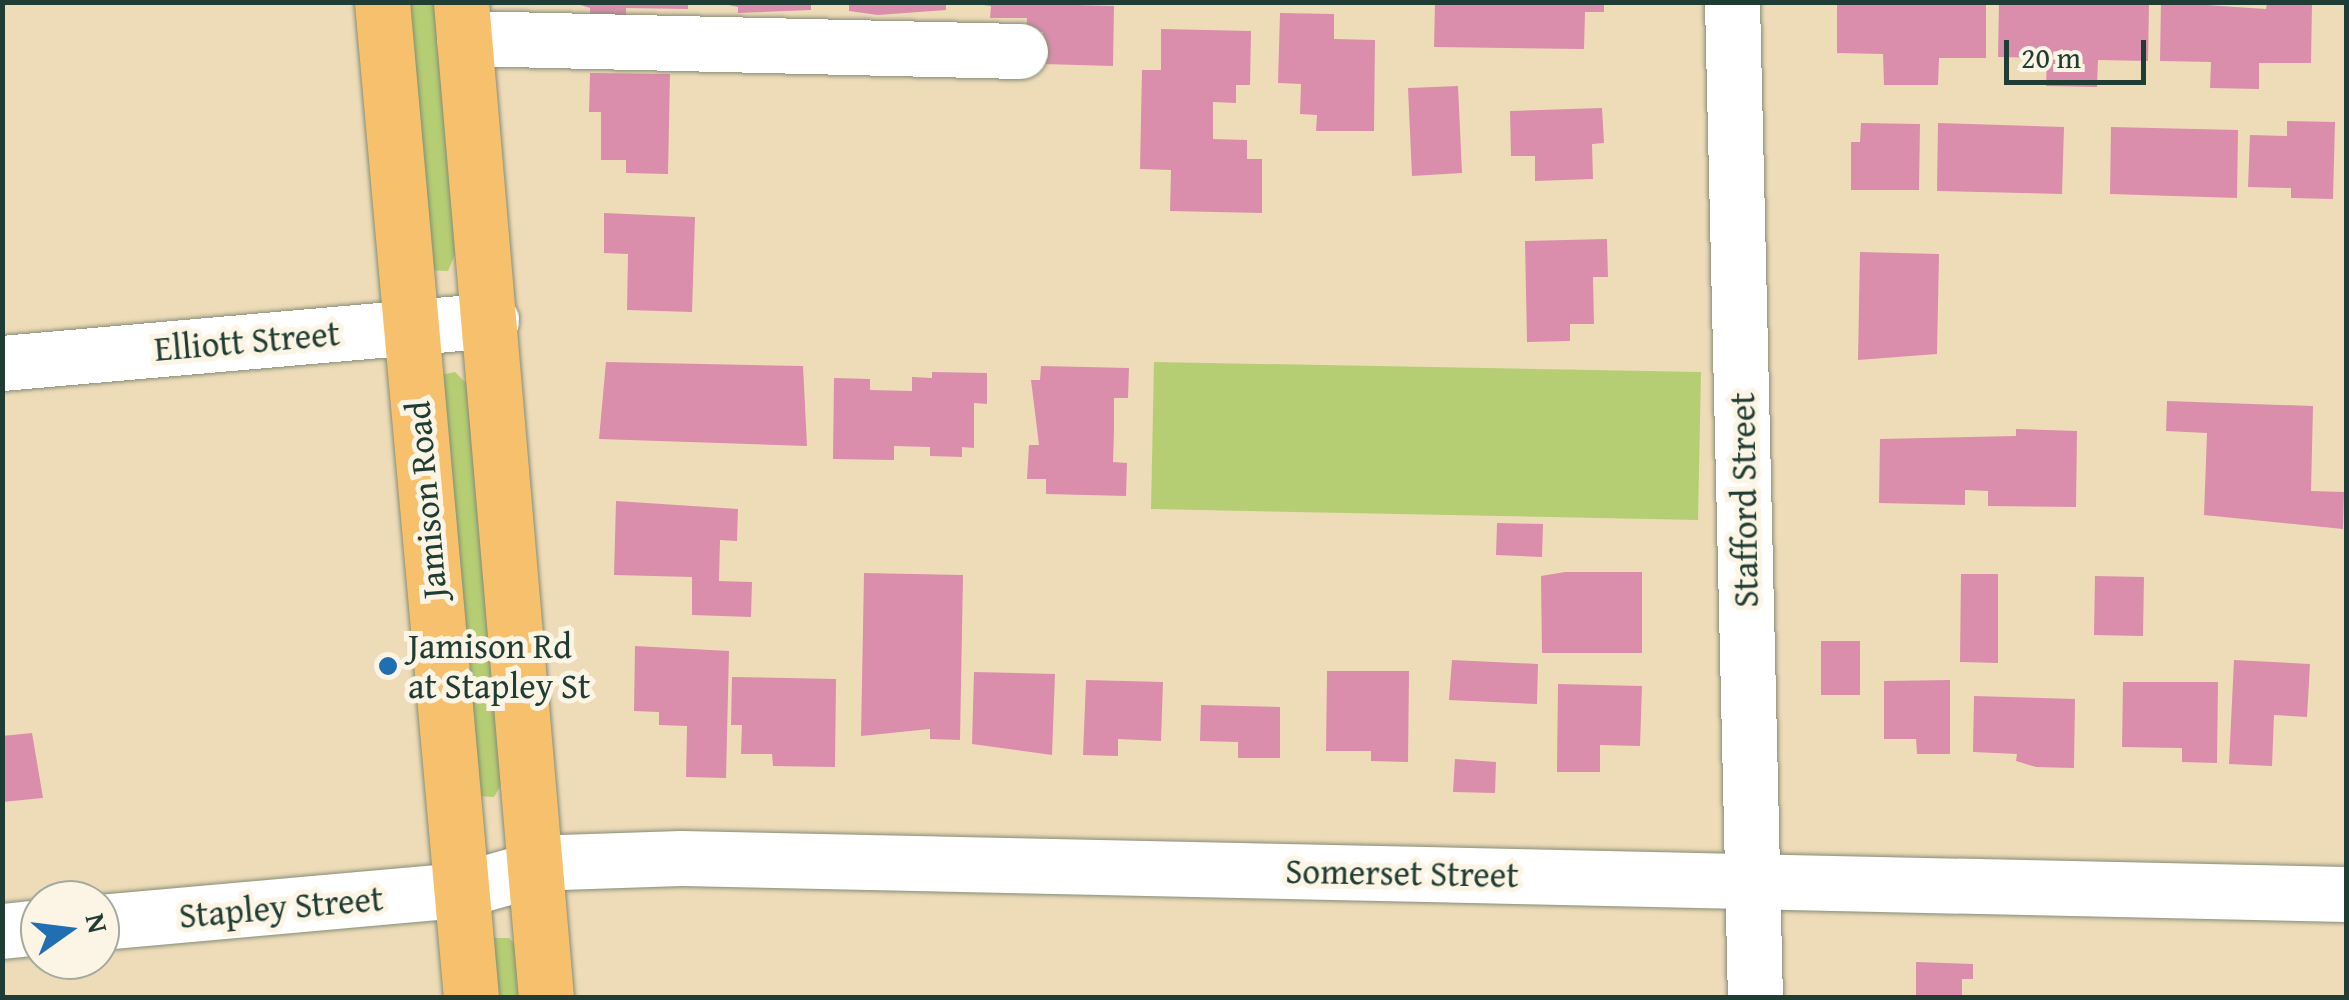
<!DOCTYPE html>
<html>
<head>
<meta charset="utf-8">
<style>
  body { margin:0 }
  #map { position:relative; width:2349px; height:1000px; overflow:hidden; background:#eedcb9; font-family:"Gentium Book Plus",serif }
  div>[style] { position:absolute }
  .green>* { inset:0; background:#b5ce73 }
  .building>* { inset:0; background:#da8eac }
  .roads { filter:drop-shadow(0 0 2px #868c76) drop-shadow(0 0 2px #868c76) }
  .minor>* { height:55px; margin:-27.5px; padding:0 27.5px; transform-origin:27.5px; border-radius:27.5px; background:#fff }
  .major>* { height:55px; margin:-27.5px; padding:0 27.5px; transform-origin:27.5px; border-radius:27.5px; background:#f7c06c }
  .dots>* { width:28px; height:28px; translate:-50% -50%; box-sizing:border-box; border:5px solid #fcf5e5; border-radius:50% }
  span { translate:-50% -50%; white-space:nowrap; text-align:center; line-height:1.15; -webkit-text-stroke:10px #fcf5e5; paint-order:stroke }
  .street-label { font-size:35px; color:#1f3d34 }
  .poi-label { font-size:35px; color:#1f3d34 }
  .left { translate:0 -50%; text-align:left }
  .frame { position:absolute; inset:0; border:5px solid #1f3d34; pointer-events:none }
  .north { position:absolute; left:20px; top:880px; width:100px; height:100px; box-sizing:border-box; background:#fcf5e5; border:2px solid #a4ab9e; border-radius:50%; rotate:76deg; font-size:28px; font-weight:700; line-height:40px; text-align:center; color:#1f3d34 }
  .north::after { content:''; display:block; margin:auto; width:35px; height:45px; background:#1f6fb2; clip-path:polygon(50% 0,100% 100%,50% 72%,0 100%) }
  .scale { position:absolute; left:2004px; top:40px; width:142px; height:45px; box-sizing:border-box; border:5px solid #1f3d34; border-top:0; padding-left:12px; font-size:30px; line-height:35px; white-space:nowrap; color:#1f3d34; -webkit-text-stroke:8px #fcf5e5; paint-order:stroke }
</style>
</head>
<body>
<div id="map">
  <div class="green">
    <i style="clip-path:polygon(393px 3px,434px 3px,455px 254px,448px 271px,425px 270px)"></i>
    <i style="clip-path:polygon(1154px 362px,1701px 372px,1698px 520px,1151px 509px)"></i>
    <i style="clip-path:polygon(455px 372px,470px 387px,505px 778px,494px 797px,477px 796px,441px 375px)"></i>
    <i style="clip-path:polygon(490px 938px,509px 938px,521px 951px,525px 997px,481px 997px)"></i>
  </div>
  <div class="building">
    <i style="clip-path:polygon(571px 2px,688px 2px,688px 9px,626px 8px,626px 16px,590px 16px,590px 8px)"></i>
    <i style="clip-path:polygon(714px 2px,811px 2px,811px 10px,738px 13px,738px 7px)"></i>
    <i style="clip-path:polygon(849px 2px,946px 2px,946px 10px,878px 15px,849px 11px)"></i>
    <i style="clip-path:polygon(960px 2px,1114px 6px,1113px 66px,1043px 64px,1043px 32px,1026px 31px,1027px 18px,990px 18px,991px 6px)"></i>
    <i style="clip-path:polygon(1435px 2px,1604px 2px,1604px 12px,1585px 12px,1584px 49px,1434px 47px)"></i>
    <i style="clip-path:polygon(1837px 2px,1986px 2px,1986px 58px,1939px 58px,1938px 85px,1884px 85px,1883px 54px,1837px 53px)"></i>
    <i style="clip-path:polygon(1999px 2px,2149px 3px,2148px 61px,2098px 60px,2097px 87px,2046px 86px,2047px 58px,1998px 57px)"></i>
    <i style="clip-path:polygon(2161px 2px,2266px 9px,2267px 3px,2312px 4px,2311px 63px,2259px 63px,2259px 89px,2210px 88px,2211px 62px,2160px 61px)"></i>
    <i style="clip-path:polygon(1280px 13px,1334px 14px,1334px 39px,1375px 40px,1374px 131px,1316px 131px,1317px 115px,1300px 114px,1301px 84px,1278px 83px)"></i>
    <i style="clip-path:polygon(1161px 29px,1251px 31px,1250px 85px,1236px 85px,1236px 103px,1213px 102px,1213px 139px,1247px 140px,1247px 159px,1262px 159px,1262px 213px,1170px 211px,1171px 170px,1140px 169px,1142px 70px,1161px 70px)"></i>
    <i style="clip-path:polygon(590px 73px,670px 74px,668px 174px,626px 173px,626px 160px,601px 160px,601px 112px,589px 112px)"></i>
    <i style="clip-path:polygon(1458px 86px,1462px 173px,1412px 176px,1408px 88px)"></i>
    <i style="clip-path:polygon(1602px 108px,1604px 143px,1592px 144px,1593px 179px,1535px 181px,1535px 156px,1511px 156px,1510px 111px)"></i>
    <i style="clip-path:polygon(2287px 121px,2335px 122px,2333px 199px,2291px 198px,2291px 188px,2248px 187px,2250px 135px,2287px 136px)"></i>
    <i style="clip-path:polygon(1861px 123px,1920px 124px,1919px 190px,1851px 190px,1851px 142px,1860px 142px)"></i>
    <i style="clip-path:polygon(1938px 123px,2064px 127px,2062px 194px,1937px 191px)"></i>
    <i style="clip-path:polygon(2111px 127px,2238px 130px,2237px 198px,2110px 194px)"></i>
    <i style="clip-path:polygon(604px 213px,695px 217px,692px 312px,627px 310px,628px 254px,604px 253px)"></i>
    <i style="clip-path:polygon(1607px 239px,1608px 277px,1593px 277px,1594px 324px,1570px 324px,1570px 341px,1527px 342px,1525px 241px)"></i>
    <i style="clip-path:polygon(1860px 252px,1939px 254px,1937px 354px,1858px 360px)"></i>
    <i style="clip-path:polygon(606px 362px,803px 366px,807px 446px,599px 439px)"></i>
    <i style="clip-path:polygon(1041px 366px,1129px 368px,1128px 398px,1114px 398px,1114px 431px,1113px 462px,1127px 463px,1126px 496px,1046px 494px,1046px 479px,1027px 479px,1029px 445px,1039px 445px,1031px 380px,1040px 380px)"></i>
    <i style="clip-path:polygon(932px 372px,987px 373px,987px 404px,974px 403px,974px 448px,962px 447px,962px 457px,930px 456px,930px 447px,894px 446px,894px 460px,833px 459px,834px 378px,870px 379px,870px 390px,912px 391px,912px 377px,932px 378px)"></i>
    <i style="clip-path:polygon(2167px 401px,2313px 406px,2311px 491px,2344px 492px,2343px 529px,2204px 515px,2207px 433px,2166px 431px)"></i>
    <i style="clip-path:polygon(2016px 429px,2077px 431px,2076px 507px,1988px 506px,1988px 491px,1965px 490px,1965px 505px,1879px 503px,1880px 439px,2016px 436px)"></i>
    <i style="clip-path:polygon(616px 501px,738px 509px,737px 541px,720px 540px,719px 581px,752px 582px,751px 617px,692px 615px,692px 577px,614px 575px)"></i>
    <i style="clip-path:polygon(1497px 523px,1543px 524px,1542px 557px,1496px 555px)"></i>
    <i style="clip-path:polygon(1565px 572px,1642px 572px,1642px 653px,1542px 653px,1541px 576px)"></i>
    <i style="clip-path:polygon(864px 573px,963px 575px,960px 740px,930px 739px,930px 729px,861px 736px)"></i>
    <i style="clip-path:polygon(1961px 574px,1998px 574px,1998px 663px,1960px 662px)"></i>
    <i style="clip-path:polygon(2095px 576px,2144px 577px,2143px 636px,2094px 635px)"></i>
    <i style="clip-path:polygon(1821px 641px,1860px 641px,1860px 695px,1821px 695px)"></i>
    <i style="clip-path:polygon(635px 646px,729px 651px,726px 778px,686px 777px,687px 726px,659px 725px,659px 712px,634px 711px)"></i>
    <i style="clip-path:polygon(1452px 660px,1538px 664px,1537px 704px,1449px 700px)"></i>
    <i style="clip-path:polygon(2234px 660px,2310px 664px,2307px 717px,2274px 715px,2272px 766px,2229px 764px)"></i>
    <i style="clip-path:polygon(1327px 671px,1409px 671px,1408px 762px,1371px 761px,1371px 751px,1326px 751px)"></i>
    <i style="clip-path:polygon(974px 672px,1055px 674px,1052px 755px,972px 744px)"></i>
    <i style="clip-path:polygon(732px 677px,836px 679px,835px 767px,773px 766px,772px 754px,741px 754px,742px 725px,731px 725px)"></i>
    <i style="clip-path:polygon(1086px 680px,1163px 682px,1161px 741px,1118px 739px,1118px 756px,1083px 755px)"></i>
    <i style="clip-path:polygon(1950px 680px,1950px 754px,1917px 754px,1916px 739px,1884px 739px,1884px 681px)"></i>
    <i style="clip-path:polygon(2123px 682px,2218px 682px,2217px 763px,2182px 762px,2182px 748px,2122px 747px)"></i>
    <i style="clip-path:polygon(1558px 684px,1642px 686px,1640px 746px,1600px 745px,1600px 772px,1557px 772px)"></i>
    <i style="clip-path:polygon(1974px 696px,2075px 699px,2074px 768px,2036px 767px,2016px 761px,2017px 754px,1973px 752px)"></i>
    <i style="clip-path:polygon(1201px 705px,1280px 707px,1280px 758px,1238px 758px,1238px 742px,1200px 741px)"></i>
    <i style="clip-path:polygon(32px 733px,43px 798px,2px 802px,2px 736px)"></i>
    <i style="clip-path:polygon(1455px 759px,1496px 762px,1495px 793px,1453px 792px)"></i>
    <i style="clip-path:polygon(1916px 962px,1973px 964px,1973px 979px,1962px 979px,1962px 998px,1916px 997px)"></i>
  </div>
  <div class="roads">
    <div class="minor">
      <i style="left:1732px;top:2px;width:996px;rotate:88.68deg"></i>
      <i style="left:464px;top:38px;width:556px;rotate:1.34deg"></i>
      <i style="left:2px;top:363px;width:491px;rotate:-5deg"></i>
      <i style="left:100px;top:922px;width:362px;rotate:-5.1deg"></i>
      <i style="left:461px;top:890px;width:103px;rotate:-15.8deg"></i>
      <i style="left:560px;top:862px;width:121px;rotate:-1.9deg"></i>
      <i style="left:681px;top:858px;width:1665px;rotate:1.24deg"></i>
      <i style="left:2px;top:931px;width:38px;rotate:-6deg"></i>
    </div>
    <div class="major">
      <i style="left:382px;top:2px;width:1000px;rotate:84.89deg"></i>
      <i style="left:461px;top:2px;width:1000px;rotate:85.12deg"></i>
    </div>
  </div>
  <div class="dots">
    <i style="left:388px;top:666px;background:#1f6fb2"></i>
  </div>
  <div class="street-label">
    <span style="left:247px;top:341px;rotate:-5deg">Elliott Street</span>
    <span style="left:426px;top:500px;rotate:-95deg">Jamison Road</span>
    <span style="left:1744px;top:500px;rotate:-91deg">Stafford Street</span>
    <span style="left:1402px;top:873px;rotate:1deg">Somerset Street</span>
    <span style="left:281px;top:907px;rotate:-5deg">Stapley Street</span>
  </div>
  <div class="poi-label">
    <span class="left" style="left:408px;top:666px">Jamison Rd<br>at Stapley St</span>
  </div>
  <div class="frame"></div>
  <div class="north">N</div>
  <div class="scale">20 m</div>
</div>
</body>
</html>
